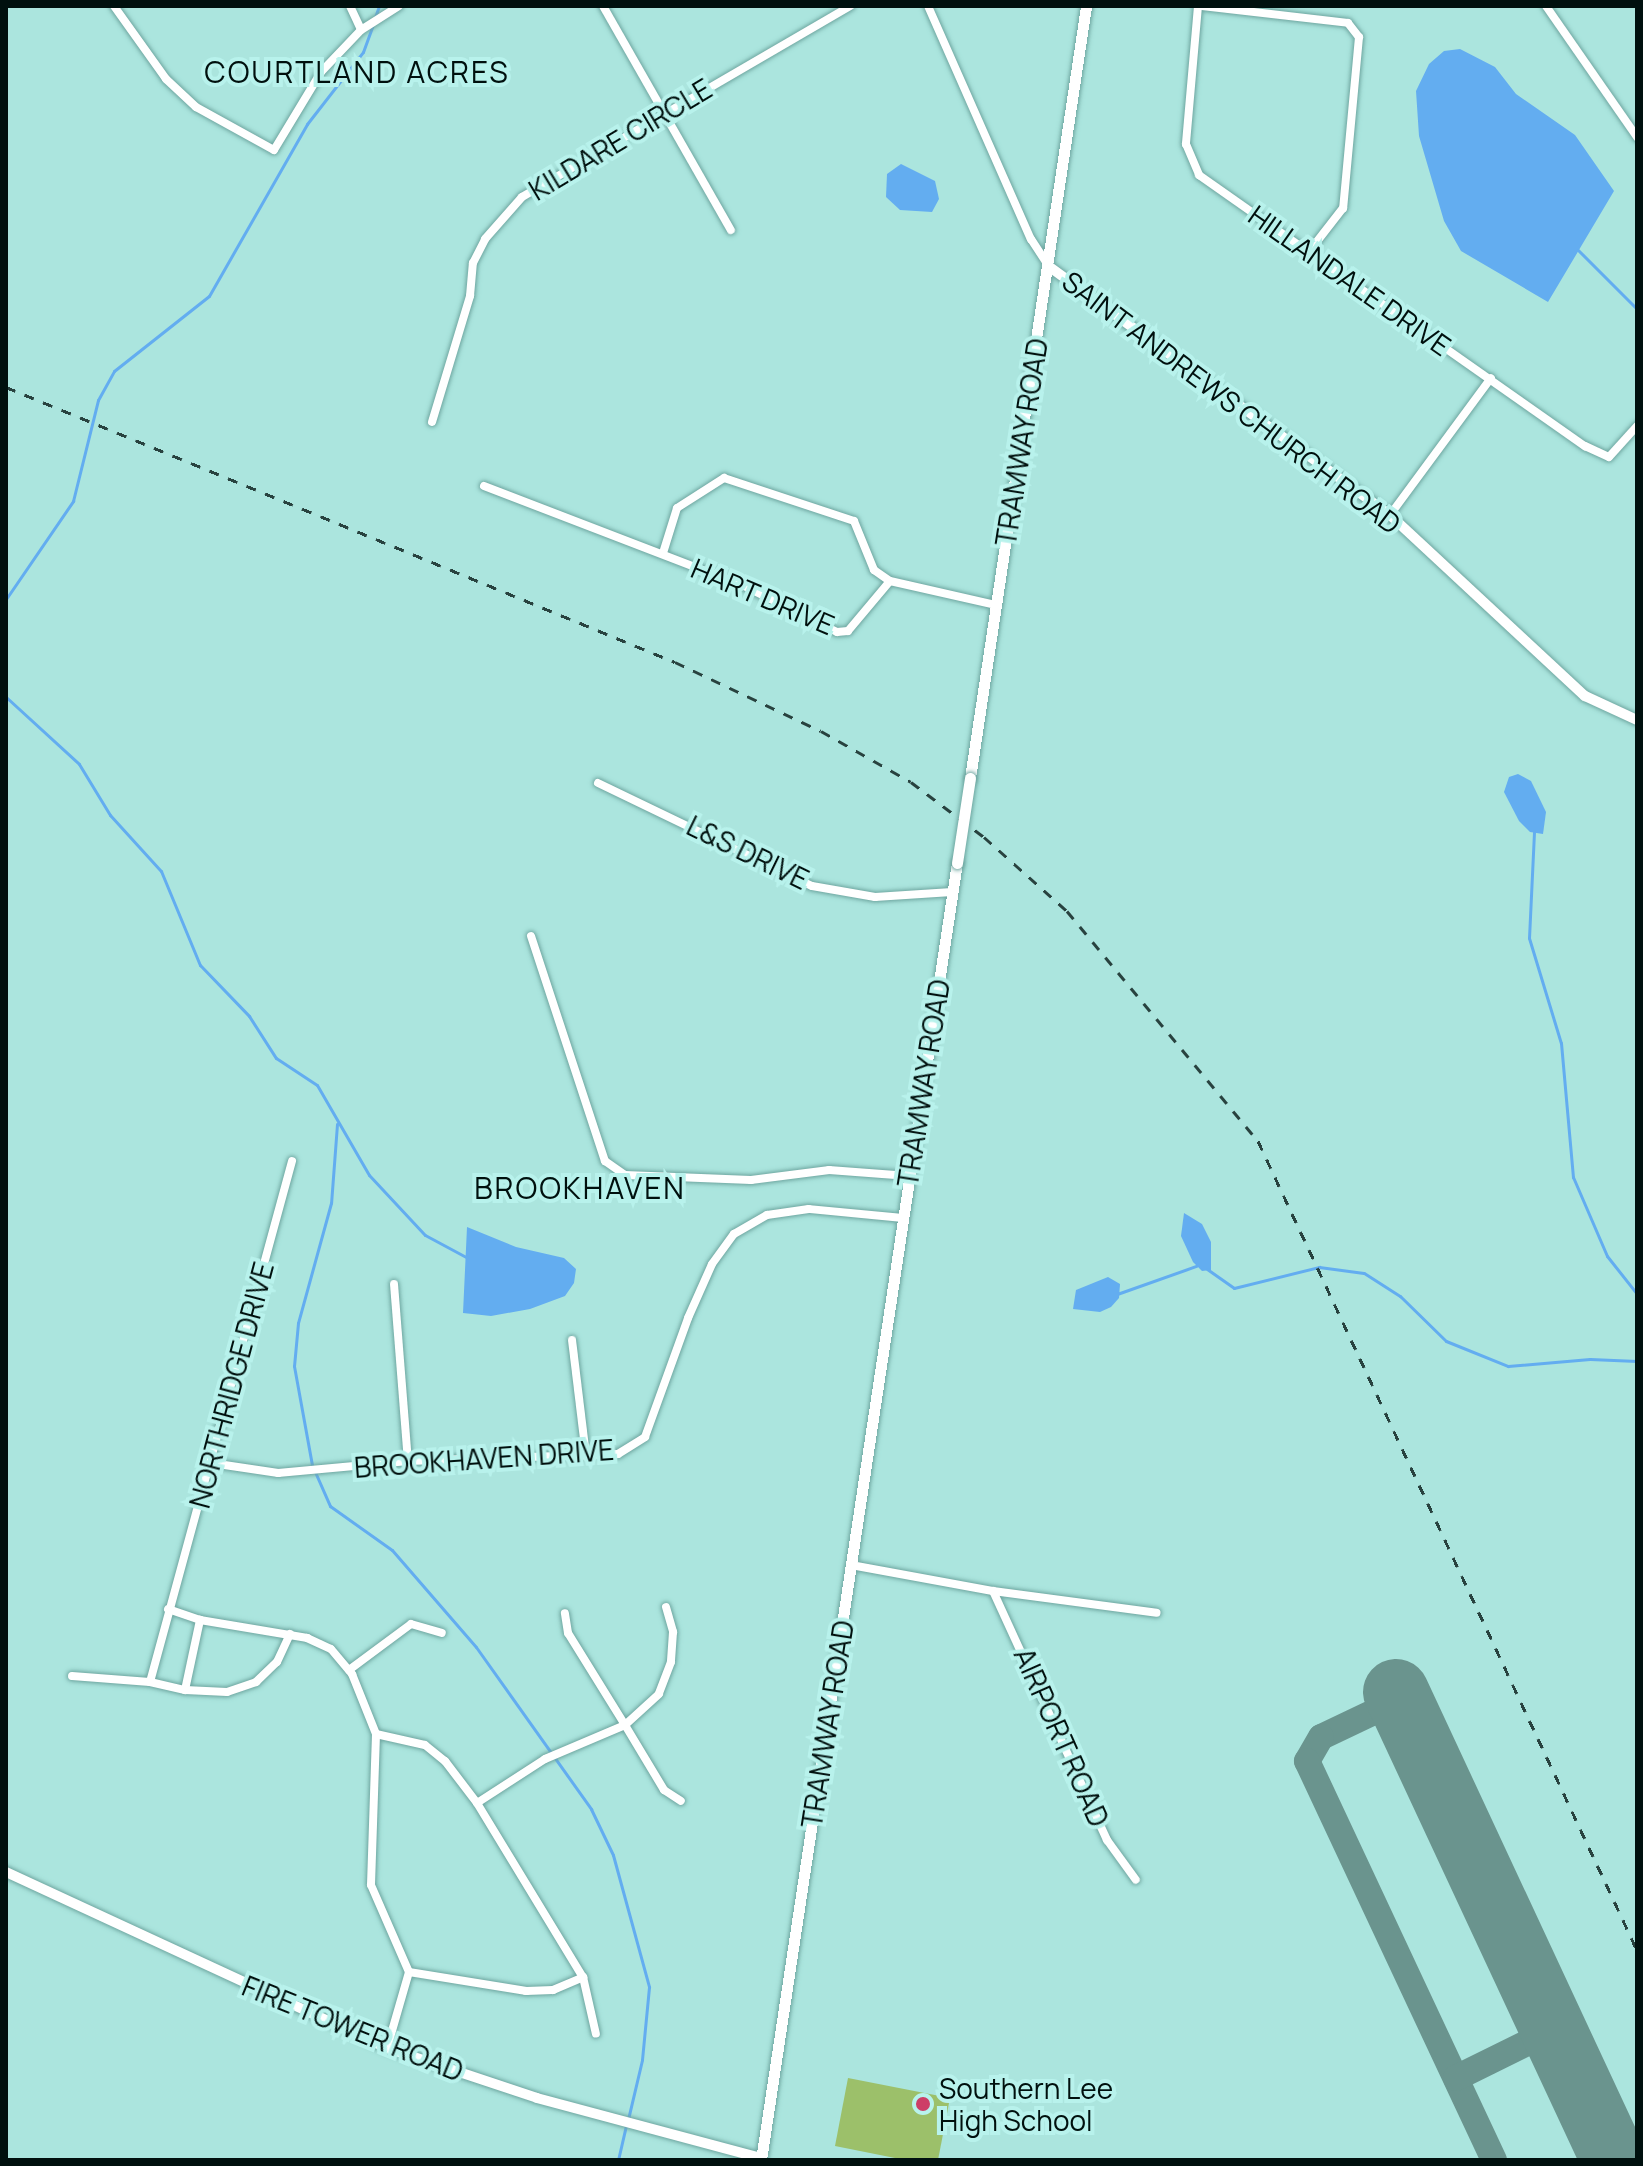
<!DOCTYPE html>
<html>
<head>
<meta charset="utf-8">
<style>
  body { margin:0 }
  #map { position:relative; width:1643px; height:2166px; overflow:hidden; background:#abe5de; font-family:Manrope,sans-serif }
  div>[style] { position:absolute }
  .green>* { inset:0; background:#9cc06a }
  .water>* { inset:0; background:#63adf0 }
  .stream>* { height:3px; margin:-1.5px; padding:0 1.5px; transform-origin:1.5px; border-radius:1.5px; background:#63adf0 }
  .taxiway>* { height:26px; margin:-13px; padding:0 13px; transform-origin:13px; border-radius:13px; background:#6a948e }
  .runway>* { height:66px; margin:-33px; padding:0 33px; transform-origin:33px; border-radius:33px; background:#6a948e }
  .roads { filter:drop-shadow(0 0 2px #6ea6a0) drop-shadow(0 0 2px #6ea6a0) }
  .minor>* { height:8px; margin:-4px; padding:0 4px; transform-origin:4px; border-radius:4px; background:#fff }
  .tertiary>* { height:10px; margin:-5px; padding:0 5px; transform-origin:5px; border-radius:5px; background:#fff }
  .secondary>* { height:11px; margin:-5.5px; padding:0 5.5px; transform-origin:5.5px; border-radius:5.5px; background:#fff }
  .rail>* { height:3px; margin-top:-1.5px; transform-origin:0; background:repeating-linear-gradient(90deg,#28423f 0 10px,transparent 0 20px) }
  .bridges { filter:drop-shadow(0 0 2px #6ea6a0) drop-shadow(0 0 2px #6ea6a0) }
  .secondary-bridge>* { height:11px; margin:-5.5px; padding:0 5.5px; transform-origin:5.5px; border-radius:5.5px; background:#fff }
  .dots>* { width:22px; height:22px; translate:-50% -50%; box-sizing:border-box; border:4px solid #b8f2ec; border-radius:50% }
  span { translate:-50% -50%; white-space:nowrap; text-align:center; line-height:1.15; -webkit-text-stroke:8px #b8f2ec; paint-order:stroke }
  .street-label { font-size:28px; color:#00100e }
  .poi-label { font-size:28px; color:#00100e }
  .left { translate:0 -50%; text-align:left }
  .neighbourhood-label { font-size:30px; color:#00100e; letter-spacing:2px }
  .frame { position:absolute; inset:0; border:8px solid #00100e; pointer-events:none }
</style>
</head>
<body>
<div id="map">
  <div class="green">
    <i style="clip-path:polygon(848px 2078px,950px 2098px,938px 2160px,905px 2160px,835px 2146px)"></i>
  </div>
  <div class="water">
    <i style="clip-path:polygon(1460px 49px,1495px 67px,1516px 94px,1575px 135px,1614px 191px,1548px 302px,1461px 251px,1444px 221px,1419px 136px,1416px 91px,1429px 64px,1444px 51px)"></i>
    <i style="clip-path:polygon(901px 164px,935px 181px,939px 199px,932px 212px,900px 210px,886px 197px,887px 174px)"></i>
    <i style="clip-path:polygon(1518px 774px,1531px 781px,1546px 812px,1543px 834px,1530px 832px,1519px 821px,1504px 792px,1509px 777px)"></i>
    <i style="clip-path:polygon(1184px 1213px,1202px 1224px,1211px 1242px,1211px 1270px,1202px 1271px,1193px 1262px,1181px 1236px)"></i>
    <i style="clip-path:polygon(467px 1227px,516px 1247px,564px 1258px,576px 1269px,574px 1283px,565px 1296px,530px 1309px,491px 1316px,463px 1313px)"></i>
    <i style="clip-path:polygon(1108px 1277px,1120px 1284px,1119px 1298px,1111px 1307px,1100px 1312px,1073px 1309px,1076px 1290px)"></i>
  </div>
  <div class="stream">
    <i style="left:375px;top:17px;width:12px;rotate:-70deg"></i>
    <i style="left:1578px;top:250px;width:83px;rotate:45deg"></i>
    <i style="left:6px;top:599px;width:119px;rotate:-55.6deg"></i>
    <i style="left:73px;top:501px;width:104px;rotate:-76.1deg"></i>
    <i style="left:98px;top:400px;width:33px;rotate:-61deg"></i>
    <i style="left:114px;top:371px;width:121px;rotate:-38.3deg"></i>
    <i style="left:209px;top:296px;width:198px;rotate:-60.3deg"></i>
    <i style="left:307px;top:124px;width:91px;rotate:-52.1deg"></i>
    <i style="left:363px;top:52px;width:29px;rotate:-70deg"></i>
    <i style="left:6px;top:697px;width:99px;rotate:42.5deg"></i>
    <i style="left:79px;top:764px;width:60px;rotate:58.7deg"></i>
    <i style="left:110px;top:815px;width:76px;rotate:47.7deg"></i>
    <i style="left:161px;top:871px;width:102px;rotate:67.5deg"></i>
    <i style="left:200px;top:965px;width:71px;rotate:46.1deg"></i>
    <i style="left:249px;top:1016px;width:50px;rotate:57.3deg"></i>
    <i style="left:276px;top:1058px;width:49px;rotate:33.4deg"></i>
    <i style="left:317px;top:1085px;width:104px;rotate:60deg"></i>
    <i style="left:369px;top:1175px;width:82px;rotate:47deg"></i>
    <i style="left:425px;top:1235px;width:47px;rotate:28.2deg"></i>
    <i style="left:1534px;top:832px;width:106px;rotate:92.7deg"></i>
    <i style="left:1529px;top:938px;width:110px;rotate:73.1deg"></i>
    <i style="left:1561px;top:1043px;width:135px;rotate:84.9deg"></i>
    <i style="left:1573px;top:1177px;width:86px;rotate:66.7deg"></i>
    <i style="left:1607px;top:1256px;width:48px;rotate:51.7deg"></i>
    <i style="left:337px;top:1124px;width:79px;rotate:94.3deg"></i>
    <i style="left:331px;top:1203px;width:124px;rotate:105.4deg"></i>
    <i style="left:298px;top:1323px;width:43px;rotate:95.3deg"></i>
    <i style="left:294px;top:1366px;width:101px;rotate:79.7deg"></i>
    <i style="left:312px;top:1465px;width:45px;rotate:66.3deg"></i>
    <i style="left:330px;top:1506px;width:76px;rotate:35.4deg"></i>
    <i style="left:392px;top:1550px;width:128px;rotate:49.1deg"></i>
    <i style="left:476px;top:1647px;width:199px;rotate:54.6deg"></i>
    <i style="left:591px;top:1809px;width:51px;rotate:64.4deg"></i>
    <i style="left:613px;top:1855px;width:137px;rotate:74.7deg"></i>
    <i style="left:649px;top:1987px;width:73px;rotate:95.5deg"></i>
    <i style="left:642px;top:2060px;width:61px;rotate:103.3deg"></i>
    <i style="left:1207px;top:1269px;width:33px;rotate:35deg"></i>
    <i style="left:1234px;top:1288px;width:88px;rotate:-13.9deg"></i>
    <i style="left:1319px;top:1267px;width:45px;rotate:7.6deg"></i>
    <i style="left:1364px;top:1273px;width:43px;rotate:32.6deg"></i>
    <i style="left:1400px;top:1296px;width:64px;rotate:44.4deg"></i>
    <i style="left:1446px;top:1341px;width:67px;rotate:22deg"></i>
    <i style="left:1508px;top:1366px;width:82px;rotate:-4.9deg"></i>
    <i style="left:1590px;top:1359px;width:47px;rotate:2.4deg"></i>
    <i style="left:1117px;top:1294px;width:84px;rotate:-19.5deg"></i>
    <i style="left:618px;top:2160px;width:35px;rotate:-77deg"></i>
  </div>
  <div class="taxiway">
    <i style="left:1399px;top:1700px;width:86px;rotate:154.6deg"></i>
    <i style="left:1321px;top:1737px;width:28px;rotate:120deg"></i>
    <i style="left:1307px;top:1761px;width:441px;rotate:64.9deg"></i>
    <i style="left:1456px;top:2078px;width:108px;rotate:-26.3deg"></i>
  </div>
  <div class="runway">
    <i style="left:1396px;top:1692px;width:516px;rotate:65.02deg"></i>
  </div>
  <div class="roads">
    <div class="minor">
      <i style="left:114px;top:6px;width:90px;rotate:54.5deg"></i>
      <i style="left:166px;top:79px;width:41px;rotate:43deg"></i>
      <i style="left:196px;top:107px;width:89px;rotate:28.9deg"></i>
      <i style="left:274px;top:150px;width:91px;rotate:-58.9deg"></i>
      <i style="left:321px;top:72px;width:58px;rotate:-46.4deg"></i>
      <i style="left:361px;top:30px;width:45px;rotate:-32.3deg"></i>
      <i style="left:350px;top:6px;width:26px;rotate:65deg"></i>
      <i style="left:603px;top:6px;width:258px;rotate:60.3deg"></i>
      <i style="left:928px;top:6px;width:255px;rotate:66.2deg"></i>
      <i style="left:1031px;top:239px;width:30px;rotate:57deg"></i>
      <i style="left:1198px;top:6px;width:139px;rotate:95deg"></i>
      <i style="left:1186px;top:144px;width:34px;rotate:67deg"></i>
      <i style="left:1199px;top:175px;width:472px;rotate:35.1deg"></i>
      <i style="left:1585px;top:446px;width:26px;rotate:25deg"></i>
      <i style="left:1609px;top:457px;width:42px;rotate:-47.9deg"></i>
      <i style="left:1202px;top:6px;width:147px;rotate:6.6deg"></i>
      <i style="left:1348px;top:23px;width:18px;rotate:52deg"></i>
      <i style="left:1359px;top:37px;width:172px;rotate:95.3deg"></i>
      <i style="left:1343px;top:208px;width:57px;rotate:127.9deg"></i>
      <i style="left:1546px;top:6px;width:160px;rotate:55.2deg"></i>
      <i style="left:432px;top:422px;width:132px;rotate:-73.2deg"></i>
      <i style="left:470px;top:296px;width:33px;rotate:-85deg"></i>
      <i style="left:473px;top:263px;width:27px;rotate:-63deg"></i>
      <i style="left:485px;top:239px;width:56px;rotate:-48.6deg"></i>
      <i style="left:522px;top:197px;width:380px;rotate:-30.2deg"></i>
      <i style="left:484px;top:486px;width:276px;rotate:21deg"></i>
      <i style="left:742px;top:585px;width:106px;rotate:26.3deg"></i>
      <i style="left:837px;top:632px;width:11px;rotate:-5deg"></i>
      <i style="left:848px;top:631px;width:65px;rotate:-50deg"></i>
      <i style="left:1390px;top:515px;width:170px;rotate:-53.6deg"></i>
      <i style="left:663px;top:553px;width:47px;rotate:-72.7deg"></i>
      <i style="left:677px;top:508px;width:56px;rotate:-32.6deg"></i>
      <i style="left:724px;top:478px;width:137px;rotate:18.3deg"></i>
      <i style="left:854px;top:521px;width:53px;rotate:67.8deg"></i>
      <i style="left:874px;top:570px;width:19px;rotate:35deg"></i>
      <i style="left:890px;top:581px;width:109px;rotate:12.8deg"></i>
      <i style="left:598px;top:783px;width:237px;rotate:25.7deg"></i>
      <i style="left:812px;top:886px;width:64px;rotate:9.9deg"></i>
      <i style="left:875px;top:897px;width:77px;rotate:-3.7deg"></i>
      <i style="left:531px;top:936px;width:237px;rotate:71.8deg"></i>
      <i style="left:605px;top:1161px;width:24px;rotate:35deg"></i>
      <i style="left:625px;top:1175px;width:126px;rotate:2.3deg"></i>
      <i style="left:751px;top:1180px;width:79px;rotate:-7.3deg"></i>
      <i style="left:829px;top:1170px;width:80px;rotate:4.3deg"></i>
      <i style="left:394px;top:1284px;width:178px;rotate:85.5deg"></i>
      <i style="left:572px;top:1340px;width:117px;rotate:83.1deg"></i>
      <i style="left:211px;top:1463px;width:68px;rotate:8.5deg"></i>
      <i style="left:278px;top:1473px;width:131px;rotate:-5.3deg"></i>
      <i style="left:408px;top:1461px;width:210px;rotate:-1.9deg"></i>
      <i style="left:618px;top:1454px;width:32px;rotate:-32deg"></i>
      <i style="left:645px;top:1437px;width:127px;rotate:-70.1deg"></i>
      <i style="left:688px;top:1318px;width:59px;rotate:-66deg"></i>
      <i style="left:712px;top:1264px;width:37px;rotate:-54deg"></i>
      <i style="left:734px;top:1234px;width:38px;rotate:-30deg"></i>
      <i style="left:767px;top:1215px;width:42px;rotate:-8.1deg"></i>
      <i style="left:809px;top:1209px;width:93px;rotate:5.5deg"></i>
      <i style="left:851px;top:1565px;width:144px;rotate:10.4deg"></i>
      <i style="left:993px;top:1591px;width:165px;rotate:7.6deg"></i>
      <i style="left:993px;top:1591px;width:274px;rotate:65.4deg"></i>
      <i style="left:1107px;top:1840px;width:49px;rotate:54.1deg"></i>
      <i style="left:666px;top:1607px;width:26px;rotate:74deg"></i>
      <i style="left:673px;top:1632px;width:30px;rotate:94deg"></i>
      <i style="left:671px;top:1662px;width:34px;rotate:111deg"></i>
      <i style="left:659px;top:1694px;width:46px;rotate:137.6deg"></i>
      <i style="left:625px;top:1725px;width:76px;rotate:59deg"></i>
      <i style="left:664px;top:1790px;width:20px;rotate:33deg"></i>
      <i style="left:168px;top:1609px;width:34px;rotate:19deg"></i>
      <i style="left:349px;top:1670px;width:77px;rotate:-36.6deg"></i>
      <i style="left:411px;top:1624px;width:32px;rotate:16deg"></i>
      <i style="left:72px;top:1676px;width:78px;rotate:4.4deg"></i>
      <i style="left:150px;top:1682px;width:540px;rotate:-74.75deg"></i>
      <i style="left:150px;top:1682px;width:36px;rotate:13deg"></i>
      <i style="left:185px;top:1690px;width:72px;rotate:-77.9deg"></i>
      <i style="left:200px;top:1620px;width:109px;rotate:9.5deg"></i>
      <i style="left:307px;top:1638px;width:26px;rotate:25deg"></i>
      <i style="left:331px;top:1649px;width:33px;rotate:50deg"></i>
      <i style="left:352px;top:1674px;width:65px;rotate:68.2deg"></i>
      <i style="left:376px;top:1734px;width:151px;rotate:91.9deg"></i>
      <i style="left:371px;top:1885px;width:95px;rotate:66.4deg"></i>
      <i style="left:409px;top:1972px;width:79px;rotate:106.1deg"></i>
      <i style="left:185px;top:1690px;width:42px;rotate:2.7deg"></i>
      <i style="left:227px;top:1692px;width:31px;rotate:-19deg"></i>
      <i style="left:256px;top:1682px;width:29px;rotate:-44deg"></i>
      <i style="left:277px;top:1662px;width:31px;rotate:-65deg"></i>
      <i style="left:376px;top:1734px;width:50px;rotate:12.7deg"></i>
      <i style="left:425px;top:1745px;width:26px;rotate:39deg"></i>
      <i style="left:445px;top:1761px;width:53px;rotate:52.7deg"></i>
      <i style="left:477px;top:1803px;width:204px;rotate:58.7deg"></i>
      <i style="left:477px;top:1803px;width:81px;rotate:-32.9deg"></i>
      <i style="left:545px;top:1759px;width:87px;rotate:-23deg"></i>
      <i style="left:625px;top:1725px;width:108px;rotate:-121.8deg"></i>
      <i style="left:568px;top:1633px;width:20px;rotate:-99deg"></i>
      <i style="left:409px;top:1972px;width:119px;rotate:9.2deg"></i>
      <i style="left:526px;top:1991px;width:27px;rotate:-2deg"></i>
      <i style="left:553px;top:1990px;width:33px;rotate:-23deg"></i>
      <i style="left:583px;top:1977px;width:58px;rotate:77.2deg"></i>
    </div>
    <div class="tertiary">
      <i style="left:1047px;top:265px;width:424px;rotate:36.1deg"></i>
      <i style="left:1390px;top:515px;width:266px;rotate:42.9deg"></i>
      <i style="left:1585px;top:696px;width:57px;rotate:24.8deg"></i>
      <i style="left:6px;top:1872px;width:420px;rotate:24.8deg"></i>
      <i style="left:387px;top:2048px;width:158px;rotate:18.4deg"></i>
      <i style="left:537px;top:2098px;width:232px;rotate:15deg"></i>
    </div>
    <div class="secondary">
      <i style="left:970px;top:778px;width:781px;rotate:-81.45deg"></i>
      <i style="left:761px;top:2160px;width:1312px;rotate:-81.41deg"></i>
    </div>
  </div>
  <div class="rail">
    <i style="left:6px;top:387px;width:723px;rotate:22.35deg"></i>
    <i style="left:675px;top:662px;width:161px;rotate:25.3deg"></i>
    <i style="left:821px;top:731px;width:103px;rotate:29.5deg"></i>
    <i style="left:911px;top:782px;width:91px;rotate:37deg"></i>
    <i style="left:984px;top:837px;width:111px;rotate:41.7deg"></i>
    <i style="left:1067px;top:911px;width:299px;rotate:50.3deg"></i>
    <i style="left:1258px;top:1141px;width:893px;rotate:64.9deg"></i>
  </div>
  <div class="bridges">
    <div class="secondary-bridge">
      <i style="left:957px;top:863px;width:86px;rotate:-81.3deg"></i>
    </div>
  </div>
  <div class="dots">
    <i style="left:923px;top:2104px;background:#cd3e67"></i>
  </div>
  <div class="street-label">
    <span style="left:620px;top:139px;rotate:-31deg">KILDARE CIRCLE</span>
    <span style="left:1350px;top:280px;rotate:35deg">HILLANDALE DRIVE</span>
    <span style="left:1232px;top:402px;rotate:37deg">SAINT ANDREWS CHURCH ROAD</span>
    <span style="left:1021px;top:442px;rotate:-81deg">TRAMWAY ROAD</span>
    <span style="left:763px;top:596px;rotate:23deg">HART DRIVE</span>
    <span style="left:748px;top:852px;rotate:26deg">L&amp;S DRIVE</span>
    <span style="left:923px;top:1083px;rotate:-81deg">TRAMWAY ROAD</span>
    <span style="left:231px;top:1385px;rotate:-75deg">NORTHRIDGE DRIVE</span>
    <span style="left:484px;top:1458px;rotate:-4deg">BROOKHAVEN DRIVE</span>
    <span style="left:827px;top:1724px;rotate:-81deg">TRAMWAY ROAD</span>
    <span style="left:1062px;top:1737px;rotate:66deg">AIRPORT ROAD</span>
    <span style="left:353px;top:2028px;rotate:22deg">FIRE TOWER ROAD</span>
  </div>
  <div class="poi-label">
    <span class="left" style="left:939px;top:2104px">Southern Lee<br>High School</span>
  </div>
  <div class="neighbourhood-label">
    <span style="left:357px;top:72px">COURTLAND ACRES</span>
    <span style="left:580px;top:1188px">BROOKHAVEN</span>
  </div>
  <div class="frame"></div>
</div>
</body>
</html>
